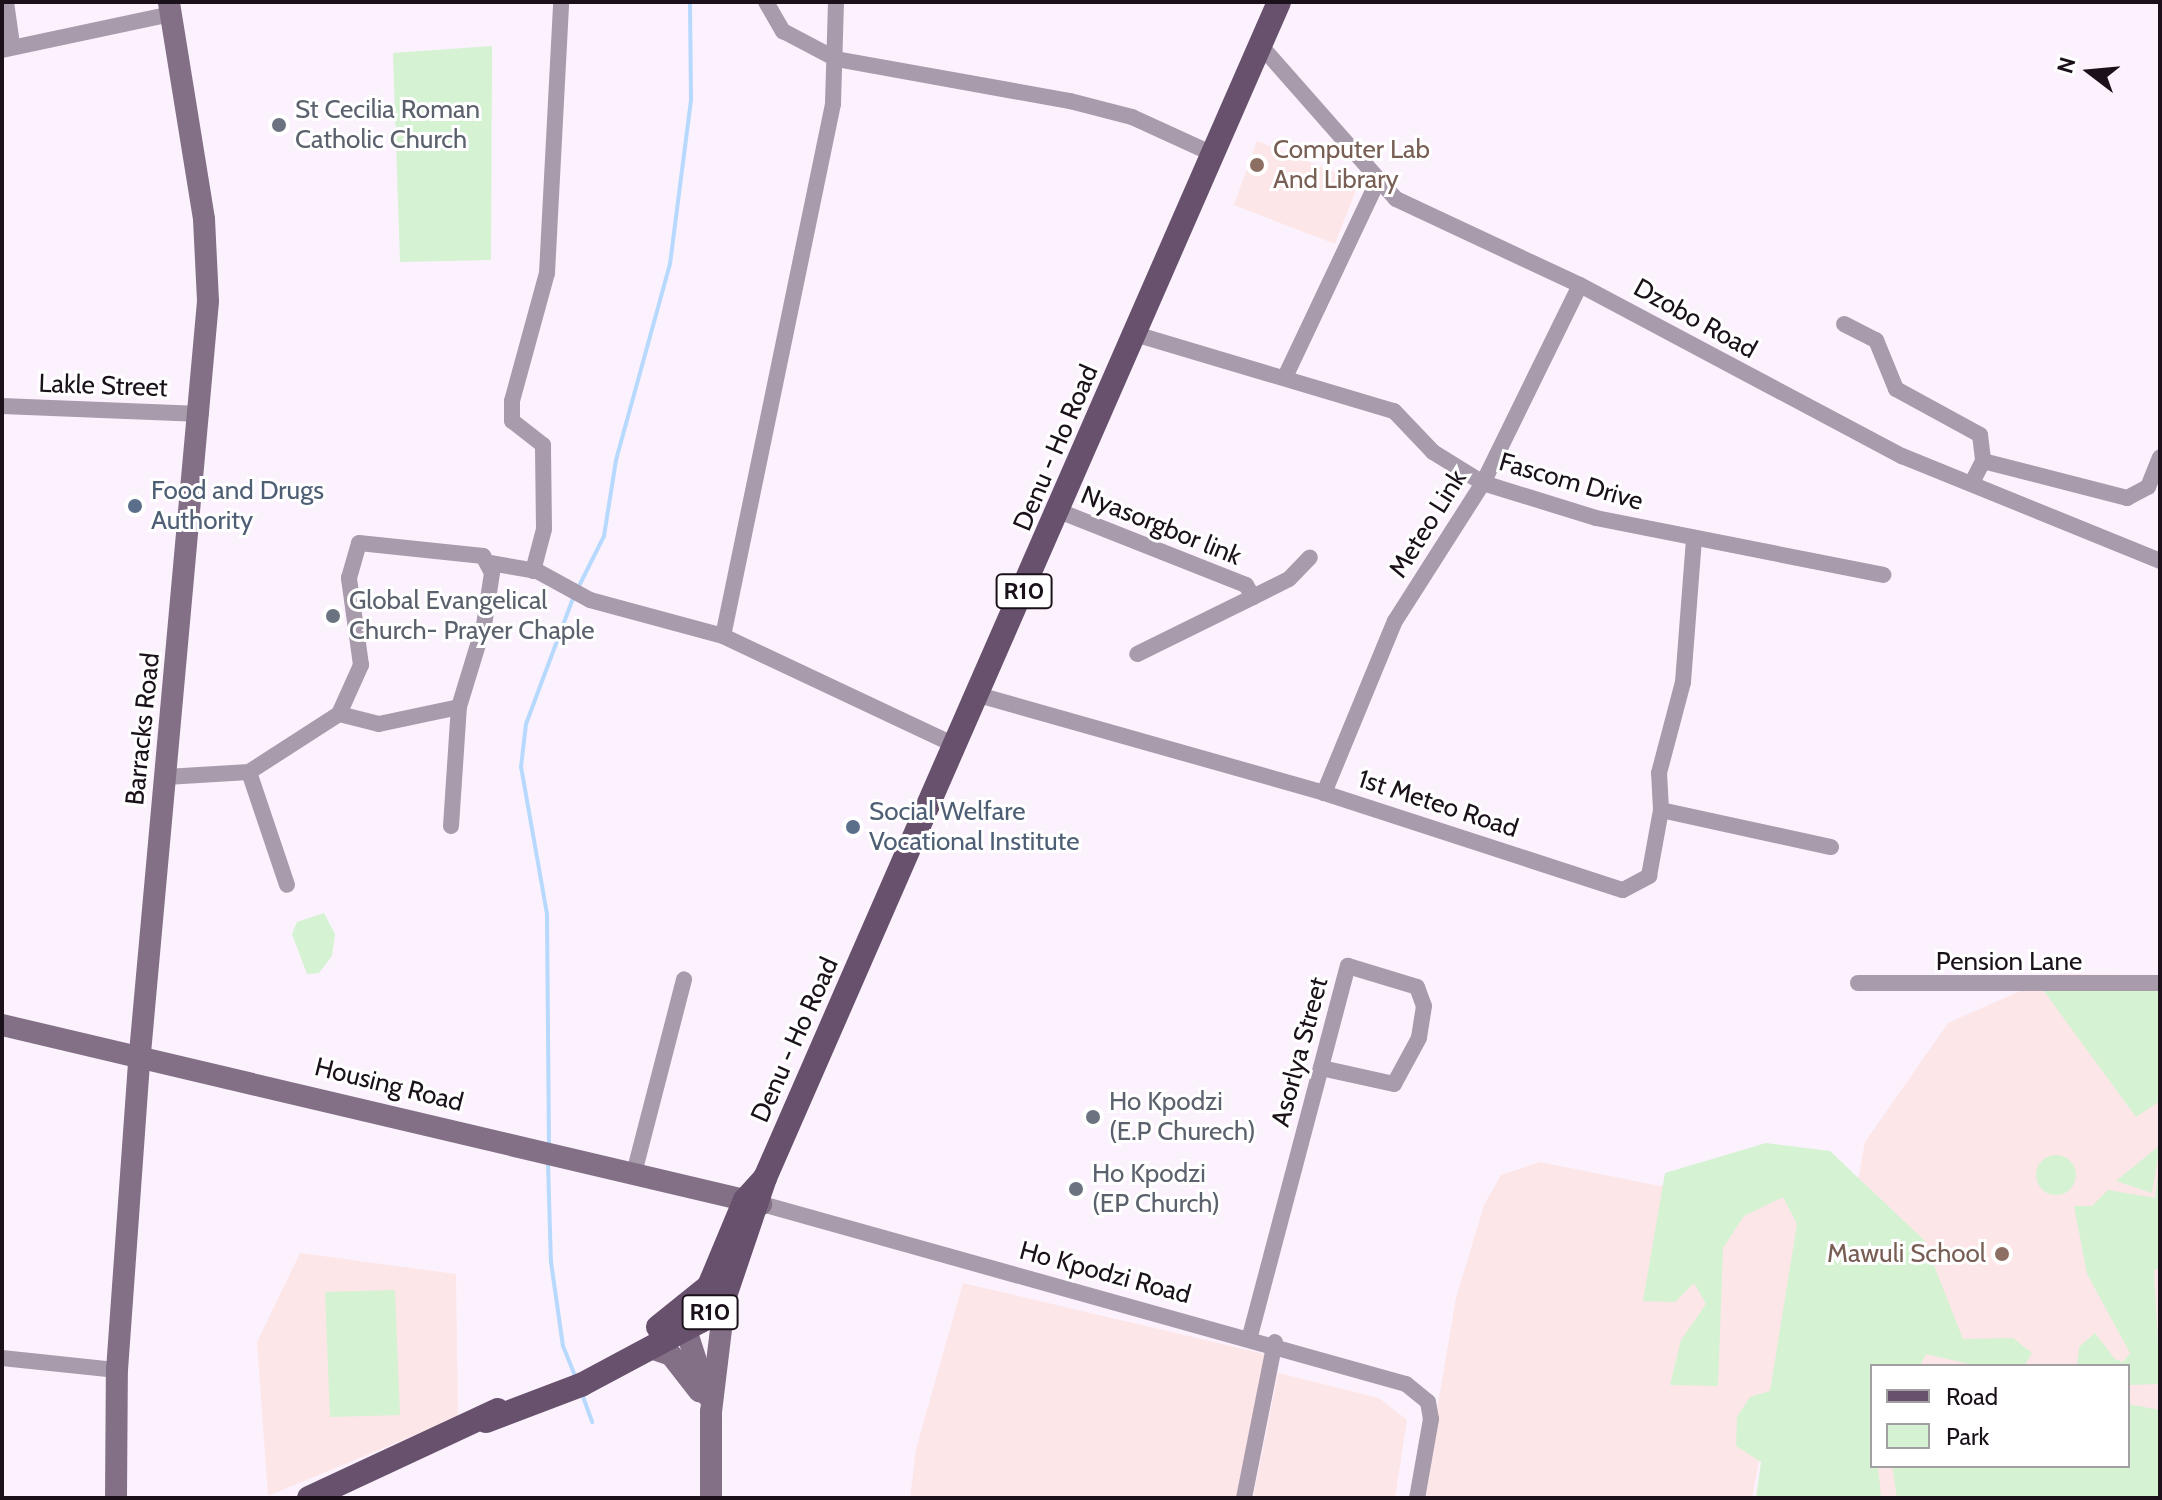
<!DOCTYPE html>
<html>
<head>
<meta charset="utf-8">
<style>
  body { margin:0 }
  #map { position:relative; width:2162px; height:1500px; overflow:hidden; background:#fcf2fe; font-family:Cabin,sans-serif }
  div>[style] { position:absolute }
  .education>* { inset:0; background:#fce6e7 }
  .green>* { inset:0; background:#d5f2d3 }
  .round { border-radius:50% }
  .stream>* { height:4px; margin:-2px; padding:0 2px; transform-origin:2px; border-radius:2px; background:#b6d9fd }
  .street>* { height:16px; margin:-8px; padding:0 8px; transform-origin:8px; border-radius:8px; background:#a89bac }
  .secondary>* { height:22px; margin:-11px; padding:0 11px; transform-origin:11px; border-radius:11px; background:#837087 }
  .primary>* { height:24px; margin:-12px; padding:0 12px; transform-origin:12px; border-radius:12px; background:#68516d }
  .dots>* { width:22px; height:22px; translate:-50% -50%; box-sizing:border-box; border:4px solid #fff; border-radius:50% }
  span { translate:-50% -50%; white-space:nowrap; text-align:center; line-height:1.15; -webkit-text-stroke:6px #fff; paint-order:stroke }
  .shield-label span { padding:2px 6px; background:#fff; border:2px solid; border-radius:6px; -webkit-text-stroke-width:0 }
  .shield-label { font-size:24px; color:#1a111b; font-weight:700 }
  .worship-label { font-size:26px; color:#5b616d }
  .left { translate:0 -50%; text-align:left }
  .education-label { font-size:26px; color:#785e54 }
  .right { translate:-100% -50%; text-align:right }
  .street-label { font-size:26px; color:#1a111b }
  .service-label { font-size:26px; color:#4e5e75 }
  .frame { position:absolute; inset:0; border:4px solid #1a111b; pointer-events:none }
  .legend { position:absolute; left:1870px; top:1364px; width:260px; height:104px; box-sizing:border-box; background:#fff; border:2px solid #a3a0a4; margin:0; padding:10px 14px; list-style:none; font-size:24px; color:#1a111b }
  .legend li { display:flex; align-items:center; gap:16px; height:40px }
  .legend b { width:40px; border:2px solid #a3a0a4 }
  .north { position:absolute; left:2050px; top:32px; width:80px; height:80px; -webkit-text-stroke:6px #fff; paint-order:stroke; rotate:286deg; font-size:22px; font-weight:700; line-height:32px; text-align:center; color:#1a111b }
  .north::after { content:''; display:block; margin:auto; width:28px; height:36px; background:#1a111b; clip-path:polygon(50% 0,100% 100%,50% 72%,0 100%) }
</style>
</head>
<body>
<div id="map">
  <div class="education">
    <i style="clip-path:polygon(1257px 141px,1359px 182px,1335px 244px,1234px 205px)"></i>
    <i style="clip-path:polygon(evenodd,2059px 974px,2160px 975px,2160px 1498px,1800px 1498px,1865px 1142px,1948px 1023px,2059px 974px,1872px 1366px,2128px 1366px,2128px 1466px,1872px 1466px,1872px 1366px)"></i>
    <i style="clip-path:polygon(1540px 1162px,1660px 1186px,1733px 1162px,1767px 1176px,1805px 1214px,1752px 1498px,1422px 1498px,1456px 1298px,1484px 1205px,1501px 1175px)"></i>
    <i style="clip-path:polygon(300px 1253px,456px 1274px,458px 1417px,268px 1496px,257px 1342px)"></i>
    <i style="clip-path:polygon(963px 1283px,1265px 1354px,1237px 1498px,910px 1498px,916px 1449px)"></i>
    <i style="clip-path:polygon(1278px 1373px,1379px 1398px,1407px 1420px,1395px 1498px,1253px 1498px)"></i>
  </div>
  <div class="green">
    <i style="clip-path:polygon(492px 46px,491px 260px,400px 262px,393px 53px)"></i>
    <i style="clip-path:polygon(324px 913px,335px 934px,332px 956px,319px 973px,307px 974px,292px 934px,297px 922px)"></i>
    <i style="clip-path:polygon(2160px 982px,2160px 1101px,2136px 1117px,2043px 990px)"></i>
    <i style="clip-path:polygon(1766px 1143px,1830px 1151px,1924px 1240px,1963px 1339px,2013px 1338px,2032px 1353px,2024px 1366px,1978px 1366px,1926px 1354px,1920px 1366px,1872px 1366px,1872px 1466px,1878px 1466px,1881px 1498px,1756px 1498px,1761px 1462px,1736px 1446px,1737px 1417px,1750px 1397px,1770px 1391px,1797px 1224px,1783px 1197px,1744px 1216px,1723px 1248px,1718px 1386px,1670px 1385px,1681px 1340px,1706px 1304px,1694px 1283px,1675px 1302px,1643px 1301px,1665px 1173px)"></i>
    <i style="clip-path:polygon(2160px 1145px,2152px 1193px,2116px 1181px)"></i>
    <i class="round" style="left:2036px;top:1155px;width:40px;height:40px"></i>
    <i style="clip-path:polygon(2160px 1159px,2160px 1268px,2154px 1270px,2160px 1384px,2128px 1385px,2128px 1366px,2077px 1366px,2079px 1347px,2095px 1333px,2115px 1359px,2123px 1362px,2130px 1353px,2087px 1274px,2074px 1206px,2092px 1206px,2108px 1190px,2155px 1198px)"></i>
    <i style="clip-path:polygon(395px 1290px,400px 1415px,330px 1417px,325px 1292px)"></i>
    <i style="clip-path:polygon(2128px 1404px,2160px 1410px,2160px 1498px,1897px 1498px,1892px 1466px,2128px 1466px)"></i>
  </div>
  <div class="stream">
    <i style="left:577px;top:590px;width:60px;rotate:-63.4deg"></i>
    <i style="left:604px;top:536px;width:77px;rotate:-81deg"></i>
    <i style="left:616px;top:460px;width:203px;rotate:-74.6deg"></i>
    <i style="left:670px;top:264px;width:166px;rotate:-82.7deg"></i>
    <i style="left:691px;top:99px;width:97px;rotate:-90.6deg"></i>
    <i style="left:549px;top:1146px;width:232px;rotate:-90.5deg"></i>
    <i style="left:547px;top:914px;width:149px;rotate:-100deg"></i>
    <i style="left:521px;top:767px;width:43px;rotate:-83.4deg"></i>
    <i style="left:526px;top:724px;width:134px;rotate:-69.5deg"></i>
    <i style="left:548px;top:1163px;width:99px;rotate:88.3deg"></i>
    <i style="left:551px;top:1262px;width:85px;rotate:81.9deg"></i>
    <i style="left:563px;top:1346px;width:35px;rotate:68deg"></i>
    <i style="left:582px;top:1394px;width:30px;rotate:70deg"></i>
  </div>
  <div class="street">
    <i style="left:6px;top:2px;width:42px;rotate:81.9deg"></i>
    <i style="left:766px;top:2px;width:34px;rotate:60deg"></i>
    <i style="left:783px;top:31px;width:60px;rotate:27.8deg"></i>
    <i style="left:836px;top:59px;width:238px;rotate:10.2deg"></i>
    <i style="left:1070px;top:101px;width:64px;rotate:14.5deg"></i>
    <i style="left:1132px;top:117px;width:89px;rotate:24.6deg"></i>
    <i style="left:836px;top:2px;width:102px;rotate:91.7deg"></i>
    <i style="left:833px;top:104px;width:543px;rotate:101.68deg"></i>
    <i style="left:723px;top:636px;width:253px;rotate:25.2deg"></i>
    <i style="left:1261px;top:46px;width:204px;rotate:48.6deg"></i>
    <i style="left:1396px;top:199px;width:203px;rotate:25.1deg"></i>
    <i style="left:1580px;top:285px;width:365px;rotate:28deg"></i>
    <i style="left:1902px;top:456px;width:279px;rotate:22.1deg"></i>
    <i style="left:2px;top:50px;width:173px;rotate:-12deg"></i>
    <i style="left:1844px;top:324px;width:36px;rotate:27deg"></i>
    <i style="left:1876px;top:340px;width:53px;rotate:67.8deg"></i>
    <i style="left:1896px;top:389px;width:96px;rotate:28.7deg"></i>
    <i style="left:1980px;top:435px;width:26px;rotate:83deg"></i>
    <i style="left:1983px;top:461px;width:25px;rotate:117deg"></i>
    <i style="left:1135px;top:334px;width:270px;rotate:16.6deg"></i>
    <i style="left:1394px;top:411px;width:57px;rotate:46.4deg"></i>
    <i style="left:1433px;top:452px;width:59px;rotate:31.8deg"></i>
    <i style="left:1483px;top:483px;width:118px;rotate:17.2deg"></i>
    <i style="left:1596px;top:518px;width:293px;rotate:11.2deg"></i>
    <i style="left:1286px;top:375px;width:210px;rotate:-64.7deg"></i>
    <i style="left:2px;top:406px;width:199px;rotate:2.3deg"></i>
    <i style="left:1983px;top:461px;width:149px;rotate:14.4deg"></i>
    <i style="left:2127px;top:498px;width:24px;rotate:-28deg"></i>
    <i style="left:2148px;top:487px;width:32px;rotate:-68deg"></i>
    <i style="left:1059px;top:511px;width:201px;rotate:21.6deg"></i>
    <i style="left:1246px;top:585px;width:14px;rotate:60deg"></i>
    <i style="left:1253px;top:597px;width:129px;rotate:153.8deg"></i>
    <i style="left:490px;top:563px;width:48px;rotate:9.7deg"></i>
    <i style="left:537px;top:571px;width:60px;rotate:28.7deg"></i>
    <i style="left:590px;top:600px;width:138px;rotate:15.1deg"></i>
    <i style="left:533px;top:571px;width:43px;rotate:-75.3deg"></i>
    <i style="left:544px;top:529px;width:84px;rotate:-90.7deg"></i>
    <i style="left:543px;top:445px;width:39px;rotate:-142deg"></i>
    <i style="left:512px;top:421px;width:20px;rotate:-90deg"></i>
    <i style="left:512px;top:401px;width:133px;rotate:-74.7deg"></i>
    <i style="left:547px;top:273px;width:271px;rotate:-87deg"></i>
    <i style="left:1253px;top:597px;width:40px;rotate:-26.6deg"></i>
    <i style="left:1289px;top:579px;width:30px;rotate:-46deg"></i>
    <i style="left:975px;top:694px;width:363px;rotate:15.8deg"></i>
    <i style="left:1324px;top:793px;width:314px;rotate:18deg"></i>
    <i style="left:1623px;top:890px;width:30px;rotate:-28deg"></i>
    <i style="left:1649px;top:876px;width:67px;rotate:-79.7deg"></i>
    <i style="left:1661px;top:810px;width:174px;rotate:12.3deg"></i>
    <i style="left:249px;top:772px;width:119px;rotate:71.4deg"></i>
    <i style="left:166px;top:777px;width:83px;rotate:-3.4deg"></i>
    <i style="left:249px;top:772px;width:107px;rotate:-32.8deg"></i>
    <i style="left:339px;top:714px;width:54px;rotate:-65.8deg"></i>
    <i style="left:361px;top:665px;width:88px;rotate:-97.9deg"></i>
    <i style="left:349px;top:578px;width:36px;rotate:-74deg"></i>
    <i style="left:359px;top:543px;width:125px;rotate:6deg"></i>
    <i style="left:483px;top:556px;width:19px;rotate:62deg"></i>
    <i style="left:492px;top:573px;width:53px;rotate:98.7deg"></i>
    <i style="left:484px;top:625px;width:86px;rotate:107deg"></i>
    <i style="left:459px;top:707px;width:82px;rotate:168deg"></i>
    <i style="left:379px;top:724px;width:41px;rotate:-166deg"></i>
    <i style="left:1324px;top:793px;width:186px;rotate:-67.6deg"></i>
    <i style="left:1395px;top:621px;width:164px;rotate:-57.5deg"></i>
    <i style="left:1483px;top:483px;width:220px;rotate:-63.9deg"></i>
    <i style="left:1661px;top:810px;width:37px;rotate:-93deg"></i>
    <i style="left:1659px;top:773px;width:94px;rotate:-75.2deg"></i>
    <i style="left:1683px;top:682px;width:143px;rotate:-85.6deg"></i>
    <i style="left:451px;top:826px;width:119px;rotate:-86.2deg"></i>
    <i style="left:1858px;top:983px;width:302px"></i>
    <i style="left:634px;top:1173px;width:200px;rotate:-75.5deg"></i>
    <i style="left:762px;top:1204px;width:669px;rotate:15.62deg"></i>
    <i style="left:1406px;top:1384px;width:28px;rotate:39deg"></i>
    <i style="left:1428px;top:1402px;width:17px;rotate:80deg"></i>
    <i style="left:1431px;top:1419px;width:80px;rotate:100deg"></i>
    <i style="left:1250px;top:1336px;width:383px;rotate:-75.2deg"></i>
    <i style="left:1348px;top:966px;width:72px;rotate:16.9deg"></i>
    <i style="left:1417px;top:987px;width:20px;rotate:70deg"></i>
    <i style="left:1424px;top:1006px;width:32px;rotate:99deg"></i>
    <i style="left:1419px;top:1038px;width:52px;rotate:118.5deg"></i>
    <i style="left:1394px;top:1084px;width:75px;rotate:-167.6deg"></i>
    <i style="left:2px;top:1358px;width:116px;rotate:6deg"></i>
    <i style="left:1244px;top:1498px;width:159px;rotate:-78.8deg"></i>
  </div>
  <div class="secondary">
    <i style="left:2px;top:1025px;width:780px;rotate:13.27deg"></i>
    <i style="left:681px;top:1314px;width:85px;rotate:72.2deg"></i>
    <i style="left:651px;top:1348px;width:21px;rotate:19deg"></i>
    <i style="left:671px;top:1355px;width:46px;rotate:52.1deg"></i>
    <i style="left:116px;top:1498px;width:128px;rotate:-89.6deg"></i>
    <i style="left:117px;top:1370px;width:318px;rotate:-85.9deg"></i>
    <i style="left:140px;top:1053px;width:755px;rotate:-84.83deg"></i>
    <i style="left:208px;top:301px;width:82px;rotate:-92.8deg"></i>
    <i style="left:204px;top:219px;width:220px;rotate:-99.2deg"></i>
    <i style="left:711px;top:1498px;width:86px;rotate:-90deg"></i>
    <i style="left:711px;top:1412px;width:117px;rotate:-83.1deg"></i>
  </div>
  <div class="primary">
    <i style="left:658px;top:1327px;width:65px;rotate:-38.8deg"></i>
    <i style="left:709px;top:1286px;width:93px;rotate:-67.3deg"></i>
    <i style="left:745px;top:1200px;width:30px;rotate:-48deg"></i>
    <i style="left:486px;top:1421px;width:102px;rotate:-20.8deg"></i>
    <i style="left:581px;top:1385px;width:136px;rotate:-28.1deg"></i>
    <i style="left:701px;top:1321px;width:35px;rotate:-46deg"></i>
    <i style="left:725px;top:1296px;width:125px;rotate:-71.3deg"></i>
    <i style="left:765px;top:1178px;width:1283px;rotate:-66.39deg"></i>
    <i style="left:309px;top:1498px;width:208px;rotate:-25deg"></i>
  </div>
  <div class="dots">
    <i style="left:279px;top:125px;background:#6b7280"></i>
    <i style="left:1257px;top:165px;background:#8d6e63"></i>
    <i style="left:135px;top:506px;background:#5c6f8a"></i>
    <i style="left:333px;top:616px;background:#6b7280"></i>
    <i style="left:853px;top:827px;background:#5c6f8a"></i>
    <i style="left:1093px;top:1117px;background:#6b7280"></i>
    <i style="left:1076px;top:1189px;background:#6b7280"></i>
    <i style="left:2002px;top:1254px;background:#8d6e63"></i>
  </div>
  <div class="shield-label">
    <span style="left:1024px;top:591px">R10</span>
    <span style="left:710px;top:1312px">R10</span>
  </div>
  <div class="worship-label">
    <span class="left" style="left:295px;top:125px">St Cecilia Roman<br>Catholic Church</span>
    <span class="left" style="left:349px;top:616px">Global Evangelical<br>Church- Prayer Chaple</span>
    <span class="left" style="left:1109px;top:1117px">Ho Kpodzi<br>(E.P Churech)</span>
    <span class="left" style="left:1092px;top:1189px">Ho Kpodzi<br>(EP Church)</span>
  </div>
  <div class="education-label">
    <span class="left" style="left:1273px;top:165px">Computer Lab<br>And Library</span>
    <span class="right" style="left:1986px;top:1254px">Mawuli School</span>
  </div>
  <div class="street-label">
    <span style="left:1695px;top:319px;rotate:29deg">Dzobo Road</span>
    <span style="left:103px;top:386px;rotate:2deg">Lakle Street</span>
    <span style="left:1056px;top:448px;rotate:-67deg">Denu - Ho Road</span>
    <span style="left:1571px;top:482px;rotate:16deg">Fascom Drive</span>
    <span style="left:1428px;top:524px;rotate:-58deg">Meteo Link</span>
    <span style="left:1161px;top:526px;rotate:22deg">Nyasorgbor link</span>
    <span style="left:143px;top:729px;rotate:-84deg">Barracks Road</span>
    <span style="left:1438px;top:804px;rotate:18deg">1st Meteo Road</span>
    <span style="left:2009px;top:962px">Pension Lane</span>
    <span style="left:795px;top:1040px;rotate:-66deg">Denu - Ho Road</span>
    <span style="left:1300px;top:1052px;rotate:-75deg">Asorlya Street</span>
    <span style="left:389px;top:1085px;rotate:14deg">Housing Road</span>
    <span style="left:1105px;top:1273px;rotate:15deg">Ho Kpodzi Road</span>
  </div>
  <div class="service-label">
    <span class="left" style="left:151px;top:506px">Food and Drugs<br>Authority</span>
    <span class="left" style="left:869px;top:827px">Social Welfare<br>Vocational Institute</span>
  </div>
  <div class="frame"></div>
  <ul class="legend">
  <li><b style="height:10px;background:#68516d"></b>Road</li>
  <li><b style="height:22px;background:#d5f2d3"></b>Park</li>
  </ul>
  <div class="north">N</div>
</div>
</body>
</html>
